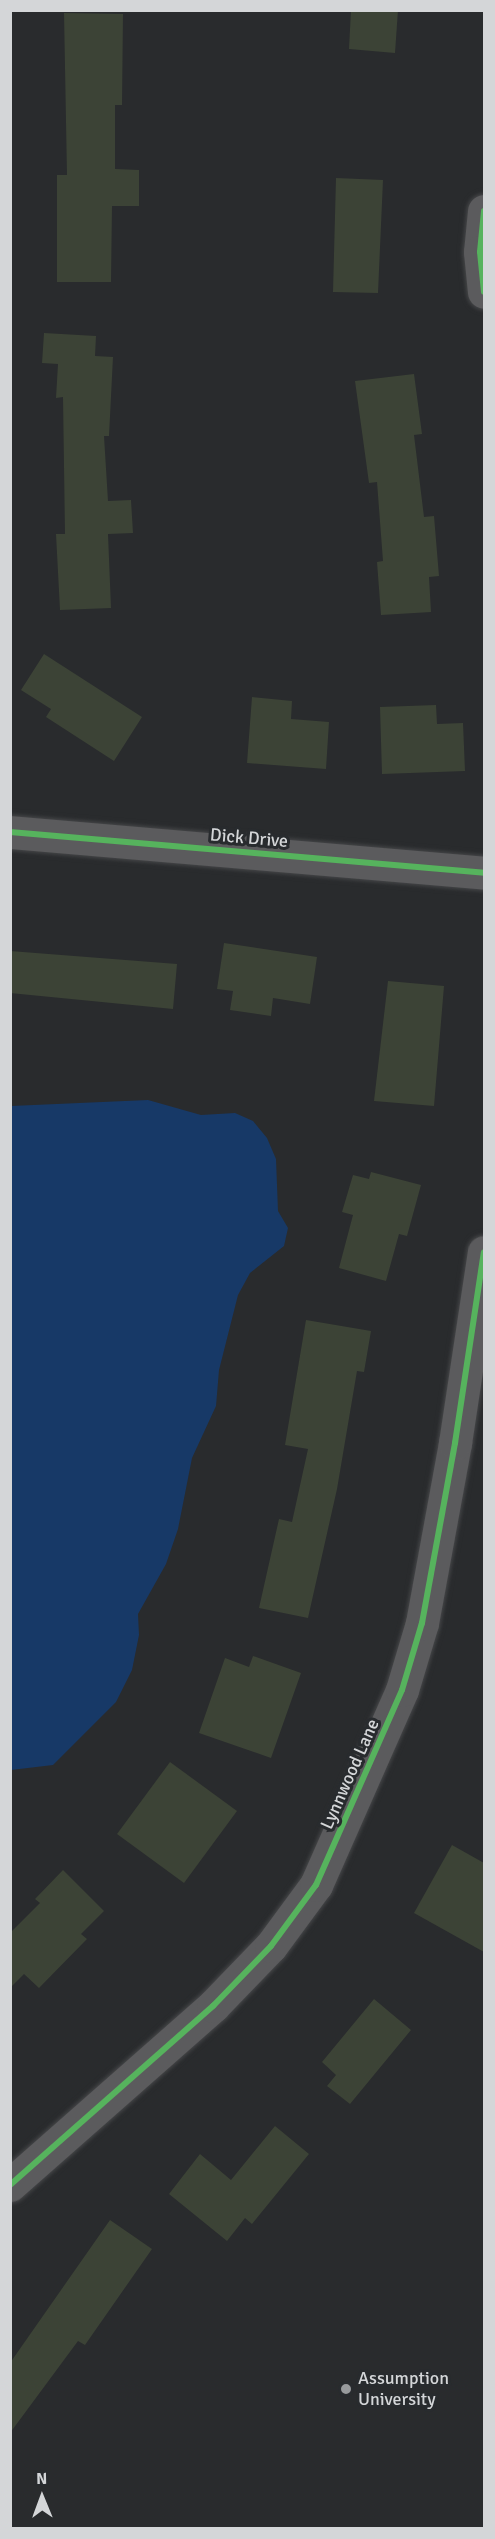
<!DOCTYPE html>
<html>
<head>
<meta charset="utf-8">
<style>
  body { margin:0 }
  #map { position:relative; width:495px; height:2539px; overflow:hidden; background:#292b2d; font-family:Signika,sans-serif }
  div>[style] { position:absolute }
  .green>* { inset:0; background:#173967 }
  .building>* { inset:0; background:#3c4336 }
  .roads { filter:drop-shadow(0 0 2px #454648) drop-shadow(0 0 2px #454648) }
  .street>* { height:33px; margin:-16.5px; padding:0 16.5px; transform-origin:16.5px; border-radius:16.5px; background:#5b5b5d }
  .cycleway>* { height:6px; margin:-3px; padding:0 3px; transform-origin:3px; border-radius:3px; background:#56b35d }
  .dots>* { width:16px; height:16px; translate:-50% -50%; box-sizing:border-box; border:3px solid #282b2e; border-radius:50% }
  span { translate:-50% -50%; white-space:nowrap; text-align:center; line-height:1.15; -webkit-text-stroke:6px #282b2e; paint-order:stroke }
  .street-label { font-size:18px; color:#d4d6d8 }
  .poi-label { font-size:18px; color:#d4d6d8 }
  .left { translate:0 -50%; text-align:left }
  .frame { position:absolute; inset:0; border:12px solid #d4d6d8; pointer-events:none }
  .north { position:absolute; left:12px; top:2467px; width:60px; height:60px; -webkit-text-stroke:4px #282b2e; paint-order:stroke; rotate:359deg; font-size:16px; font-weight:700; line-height:24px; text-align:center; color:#d4d6d8 }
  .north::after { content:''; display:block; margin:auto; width:21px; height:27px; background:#d4d6d8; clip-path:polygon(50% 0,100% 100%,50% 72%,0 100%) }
</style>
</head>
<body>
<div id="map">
  <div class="green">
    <i style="clip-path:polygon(148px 1100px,201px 1115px,235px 1113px,253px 1121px,267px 1138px,276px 1159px,278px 1211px,288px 1228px,284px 1246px,250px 1273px,238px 1295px,219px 1370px,216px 1406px,192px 1458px,178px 1529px,166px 1564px,138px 1614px,139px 1635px,132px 1670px,116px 1702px,53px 1765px,11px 1770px,11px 1106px)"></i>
  </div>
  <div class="building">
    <i style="clip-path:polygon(351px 10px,398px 10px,395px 53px,349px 49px)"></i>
    <i style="clip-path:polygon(64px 13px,123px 14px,122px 105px,115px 105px,115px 169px,139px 170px,139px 206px,112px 206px,111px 282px,57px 282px,57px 175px,67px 175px)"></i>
    <i style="clip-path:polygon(336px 178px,383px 180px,378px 293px,333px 292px)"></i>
    <i style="clip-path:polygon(44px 333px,96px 336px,95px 356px,113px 357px,109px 436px,104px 436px,108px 501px,131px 500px,133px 533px,108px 534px,111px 608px,60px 610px,56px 534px,65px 534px,63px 397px,56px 398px,58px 364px,42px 363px)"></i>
    <i style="clip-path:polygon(414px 374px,422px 434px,414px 435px,424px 517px,434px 516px,439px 576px,429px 577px,431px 612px,381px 615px,377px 562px,383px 561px,377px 482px,369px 483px,355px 381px)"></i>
    <i style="clip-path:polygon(44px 654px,142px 717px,114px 761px,46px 717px,51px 709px,21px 690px)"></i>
    <i style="clip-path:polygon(252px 697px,292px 701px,291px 719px,329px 722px,326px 769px,247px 763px)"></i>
    <i style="clip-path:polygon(436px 705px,437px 724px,463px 723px,465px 771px,382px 774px,380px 707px)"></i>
    <i style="clip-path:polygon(224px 943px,317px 957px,310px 1004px,273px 998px,271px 1016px,230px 1010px,233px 991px,217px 989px)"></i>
    <i style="clip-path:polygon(10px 951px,177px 964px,173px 1009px,10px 993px)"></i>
    <i style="clip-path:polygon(388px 981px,444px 986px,434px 1106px,374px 1101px)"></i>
    <i style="clip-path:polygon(371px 1172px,421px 1185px,407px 1236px,399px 1234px,386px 1281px,339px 1268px,353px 1215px,342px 1212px,353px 1175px,369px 1179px)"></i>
    <i style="clip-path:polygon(306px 1320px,371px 1331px,364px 1372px,357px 1371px,337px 1489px,308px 1618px,259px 1608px,279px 1519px,292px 1522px,308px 1449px,285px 1445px)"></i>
    <i style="clip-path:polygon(253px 1656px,301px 1673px,271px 1758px,199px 1733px,225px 1658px,249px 1667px)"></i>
    <i style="clip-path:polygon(170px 1762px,237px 1811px,184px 1883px,117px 1834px)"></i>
    <i style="clip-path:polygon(452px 1845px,484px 1863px,484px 1952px,414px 1913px)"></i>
    <i style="clip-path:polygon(63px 1870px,104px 1911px,81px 1934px,87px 1939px,39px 1988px,24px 1974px,10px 1988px,10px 1933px,40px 1903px,35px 1899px)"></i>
    <i style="clip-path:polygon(374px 1999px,411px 2030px,350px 2104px,327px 2086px,336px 2075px,322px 2062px)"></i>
    <i style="clip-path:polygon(275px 2126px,309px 2154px,252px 2224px,245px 2218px,227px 2241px,169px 2194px,200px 2154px,231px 2180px)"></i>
    <i style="clip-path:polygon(110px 2220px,152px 2249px,85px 2345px,78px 2341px,10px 2433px,10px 2363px)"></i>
  </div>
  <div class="roads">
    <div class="street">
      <i style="left:484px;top:211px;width:41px;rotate:95.6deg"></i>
      <i style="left:480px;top:252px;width:40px;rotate:84.3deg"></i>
      <i style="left:10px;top:832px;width:476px;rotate:4.9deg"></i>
      <i style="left:10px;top:2185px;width:271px;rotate:-41.4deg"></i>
      <i style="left:213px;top:2006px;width:83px;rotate:-46deg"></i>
      <i style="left:271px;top:1946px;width:76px;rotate:-53.6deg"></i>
      <i style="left:316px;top:1885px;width:213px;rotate:-66.2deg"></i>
      <i style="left:402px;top:1690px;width:70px;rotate:-73.4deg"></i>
      <i style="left:422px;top:1623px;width:183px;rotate:-79.6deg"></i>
      <i style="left:455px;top:1443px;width:193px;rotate:-81.4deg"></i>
    </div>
  </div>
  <div class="cycleway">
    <i style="left:484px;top:211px;width:41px;rotate:95.6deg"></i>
    <i style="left:480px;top:252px;width:40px;rotate:84.3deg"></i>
    <i style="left:10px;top:832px;width:476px;rotate:4.9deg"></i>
    <i style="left:10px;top:2185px;width:271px;rotate:-41.4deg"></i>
    <i style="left:213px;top:2006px;width:83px;rotate:-46deg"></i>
    <i style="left:271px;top:1946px;width:76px;rotate:-53.6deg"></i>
    <i style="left:316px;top:1885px;width:213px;rotate:-66.2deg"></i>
    <i style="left:402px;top:1690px;width:70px;rotate:-73.4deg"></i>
    <i style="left:422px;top:1623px;width:183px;rotate:-79.6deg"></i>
    <i style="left:455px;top:1443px;width:193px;rotate:-81.4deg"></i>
  </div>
  <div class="dots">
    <i style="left:346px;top:2389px;background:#989a9c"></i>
  </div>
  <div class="street-label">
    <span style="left:249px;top:838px;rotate:5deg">Dick Drive</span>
    <span style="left:350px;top:1774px;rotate:-66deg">Lynnwood Lane</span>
  </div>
  <div class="poi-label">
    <span class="left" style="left:358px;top:2389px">Assumption<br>University</span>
  </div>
  <div class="frame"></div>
  <div class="north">N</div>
</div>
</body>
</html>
